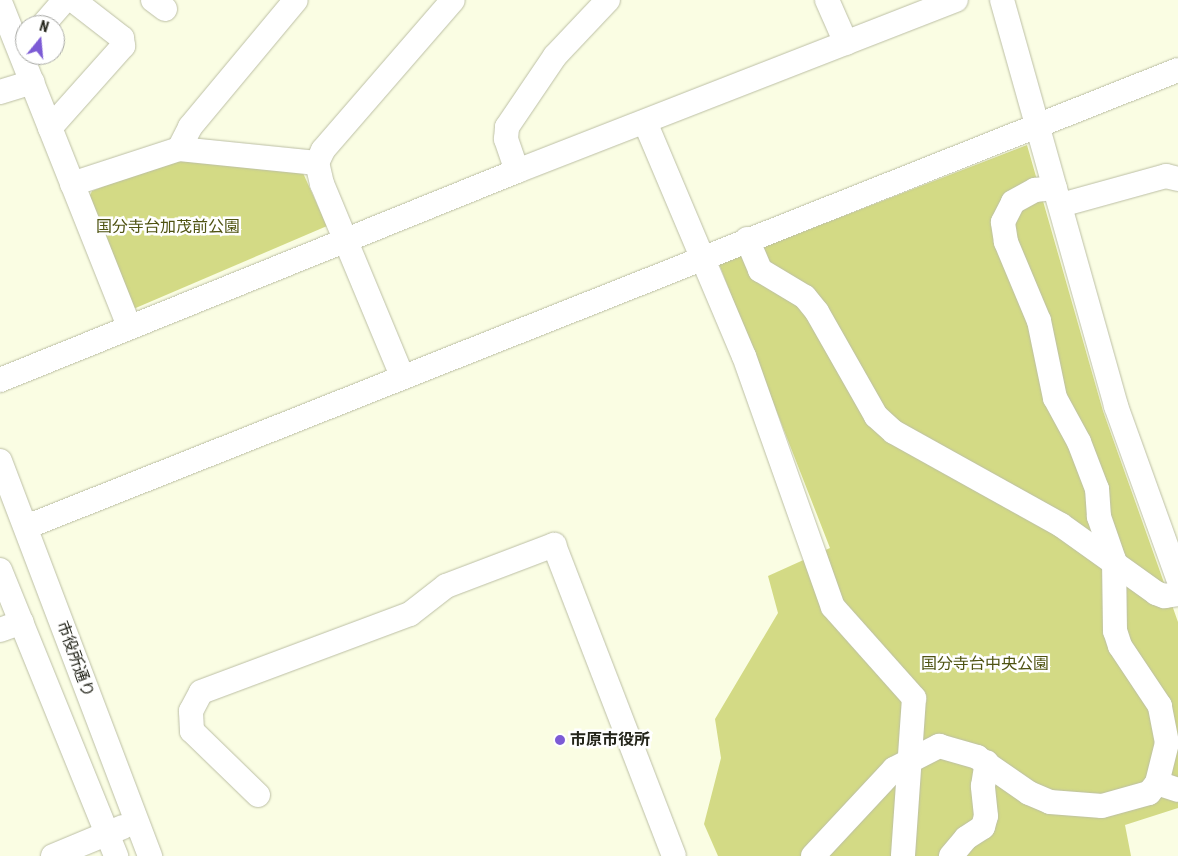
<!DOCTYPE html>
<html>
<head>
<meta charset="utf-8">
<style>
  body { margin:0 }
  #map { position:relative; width:1178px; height:856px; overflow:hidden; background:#fafde3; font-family:"Roboto Condensed","Noto Sans JP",sans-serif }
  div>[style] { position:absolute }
  .green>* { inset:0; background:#d3da85 }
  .roads { filter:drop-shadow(0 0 1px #bcbfa5) drop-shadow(0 0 1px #bcbfa5) }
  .minor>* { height:24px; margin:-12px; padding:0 12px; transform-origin:12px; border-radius:12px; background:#fff }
  .dots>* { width:14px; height:14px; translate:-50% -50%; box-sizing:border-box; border:2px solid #fff; border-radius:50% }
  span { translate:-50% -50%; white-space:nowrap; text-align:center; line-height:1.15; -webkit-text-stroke:5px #fff; paint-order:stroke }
  .park-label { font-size:16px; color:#4f5312 }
  .street-label { font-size:16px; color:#24251b }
  .poi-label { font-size:16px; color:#24251b; font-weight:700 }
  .left { translate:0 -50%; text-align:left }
  .north { position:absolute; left:15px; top:15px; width:50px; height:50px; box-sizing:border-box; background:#fff; border:1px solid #a7a8a4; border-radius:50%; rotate:17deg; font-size:14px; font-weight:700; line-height:20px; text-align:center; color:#24251b }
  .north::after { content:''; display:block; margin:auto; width:18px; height:22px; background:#7c5bd5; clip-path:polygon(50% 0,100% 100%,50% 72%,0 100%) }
</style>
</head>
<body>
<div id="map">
  <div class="green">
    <i style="clip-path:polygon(1027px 145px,1103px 411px,1178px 622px,1178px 808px,1125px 825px,1131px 856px,718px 856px,704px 824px,721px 758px,715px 719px,778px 613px,768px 576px,830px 548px,719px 264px)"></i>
    <i style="clip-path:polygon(177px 157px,303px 173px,327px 226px,131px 310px,87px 201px,92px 191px)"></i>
  </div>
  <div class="roads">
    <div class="minor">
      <i style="left:153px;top:0;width:15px;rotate:37deg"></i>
      <i style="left:827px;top:0;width:47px;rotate:66.2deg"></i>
      <i style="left:1002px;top:0;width:422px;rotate:74.3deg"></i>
      <i style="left:1116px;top:406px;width:183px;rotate:70.2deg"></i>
      <i style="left:0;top:2px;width:349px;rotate:68.3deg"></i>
      <i style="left:43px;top:25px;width:33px;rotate:-49deg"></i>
      <i style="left:0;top:92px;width:34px;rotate:-17deg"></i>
      <i style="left:645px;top:122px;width:254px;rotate:67.1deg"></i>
      <i style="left:744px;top:356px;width:266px;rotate:70.5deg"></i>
      <i style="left:833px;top:607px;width:122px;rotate:48.3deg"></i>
      <i style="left:914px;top:698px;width:158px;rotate:94deg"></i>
      <i style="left:50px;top:128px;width:110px;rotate:-48.3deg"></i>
      <i style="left:123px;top:46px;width:8px;rotate:-97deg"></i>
      <i style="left:122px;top:38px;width:62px;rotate:-142.2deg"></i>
      <i style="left:179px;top:149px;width:25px;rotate:-63deg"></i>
      <i style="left:190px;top:127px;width:165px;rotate:-50.2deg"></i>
      <i style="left:517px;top:171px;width:34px;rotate:-109deg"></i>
      <i style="left:506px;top:139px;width:12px;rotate:-85deg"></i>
      <i style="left:507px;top:127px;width:86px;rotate:-55.9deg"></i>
      <i style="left:555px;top:56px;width:77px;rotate:-46.6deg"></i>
      <i style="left:72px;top:184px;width:113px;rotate:-18.1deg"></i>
      <i style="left:179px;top:149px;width:139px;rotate:5.8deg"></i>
      <i style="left:1061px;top:205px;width:109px;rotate:-15.4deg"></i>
      <i style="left:1166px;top:176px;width:12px;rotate:14deg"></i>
      <i style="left:747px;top:239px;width:34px;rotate:67deg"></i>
      <i style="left:760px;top:270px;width:52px;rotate:31deg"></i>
      <i style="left:805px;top:297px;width:19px;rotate:51deg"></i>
      <i style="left:817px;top:312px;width:120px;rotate:60.4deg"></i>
      <i style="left:876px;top:416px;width:24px;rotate:42deg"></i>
      <i style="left:894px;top:432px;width:191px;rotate:29.1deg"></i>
      <i style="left:1061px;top:525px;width:117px;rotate:35.6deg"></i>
      <i style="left:1156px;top:593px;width:9px;rotate:21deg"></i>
      <i style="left:1164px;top:596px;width:14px;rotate:-8deg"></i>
      <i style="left:402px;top:376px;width:208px;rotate:-112.6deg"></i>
      <i style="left:322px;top:184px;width:22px;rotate:-103deg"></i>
      <i style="left:317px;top:163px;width:14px;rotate:-65deg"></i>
      <i style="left:323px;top:150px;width:198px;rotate:-49.1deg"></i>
      <i style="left:0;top:380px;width:558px;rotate:-22.01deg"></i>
      <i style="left:517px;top:171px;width:471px;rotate:-21.3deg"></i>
      <i style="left:0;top:461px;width:423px;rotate:69.2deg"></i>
      <i style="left:26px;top:527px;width:1239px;rotate:-21.64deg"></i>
      <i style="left:0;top:570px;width:309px;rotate:67.9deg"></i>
      <i style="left:0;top:630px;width:23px;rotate:-20deg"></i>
      <i style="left:1157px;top:783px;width:22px;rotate:18deg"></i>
      <i style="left:258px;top:795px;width:92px;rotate:-135.9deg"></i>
      <i style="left:192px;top:731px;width:20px;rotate:-93deg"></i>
      <i style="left:191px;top:711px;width:21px;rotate:-62deg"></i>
      <i style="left:201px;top:692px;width:223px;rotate:-20.5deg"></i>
      <i style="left:410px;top:614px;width:46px;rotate:-37.9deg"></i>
      <i style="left:446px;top:586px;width:116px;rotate:-20.8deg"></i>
      <i style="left:554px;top:545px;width:333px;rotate:68.9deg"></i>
      <i style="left:53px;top:856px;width:76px;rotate:-22.5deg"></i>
      <i style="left:813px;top:856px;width:119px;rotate:-47deg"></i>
      <i style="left:894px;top:769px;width:51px;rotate:-27.1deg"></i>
      <i style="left:939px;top:746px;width:40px;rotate:16deg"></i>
      <i style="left:977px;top:757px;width:63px;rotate:34.7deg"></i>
      <i style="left:1029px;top:793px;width:23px;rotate:23deg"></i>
      <i style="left:1050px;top:802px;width:52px;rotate:4.4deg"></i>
      <i style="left:1102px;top:806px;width:49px;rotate:-15.5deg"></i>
      <i style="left:1149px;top:793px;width:13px;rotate:-51deg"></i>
      <i style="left:1157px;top:783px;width:41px;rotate:-76deg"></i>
      <i style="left:1167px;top:743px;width:38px;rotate:-101deg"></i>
      <i style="left:1160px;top:706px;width:72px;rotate:-123.7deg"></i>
      <i style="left:1120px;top:646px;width:16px;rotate:-108deg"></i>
      <i style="left:1115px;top:631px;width:71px;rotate:-90.8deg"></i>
      <i style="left:1114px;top:560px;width:46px;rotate:-109.2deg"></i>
      <i style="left:1099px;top:517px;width:28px;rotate:-94deg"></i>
      <i style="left:1097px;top:489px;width:50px;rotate:-111deg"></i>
      <i style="left:1079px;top:442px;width:50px;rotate:-118.6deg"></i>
      <i style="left:1055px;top:398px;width:79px;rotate:-101.7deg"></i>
      <i style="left:1039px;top:321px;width:86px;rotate:-112.7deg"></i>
      <i style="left:1006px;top:242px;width:20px;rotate:-99deg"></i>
      <i style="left:1003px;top:222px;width:22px;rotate:-63deg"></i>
      <i style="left:1013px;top:202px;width:25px;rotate:-29deg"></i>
      <i style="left:1035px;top:190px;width:20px;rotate:-6deg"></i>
      <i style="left:951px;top:856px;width:23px;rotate:-50deg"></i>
      <i style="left:966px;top:838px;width:20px;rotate:-33deg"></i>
      <i style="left:983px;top:827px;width:11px;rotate:-75deg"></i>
      <i style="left:986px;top:816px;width:30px;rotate:-96deg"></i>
      <i style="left:983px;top:786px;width:24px;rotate:-81deg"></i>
    </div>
  </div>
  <div class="dots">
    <i style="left:560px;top:740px;background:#7c5bd5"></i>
  </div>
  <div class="park-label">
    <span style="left:168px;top:227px">国分寺台加茂前公園</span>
    <span style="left:985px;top:664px">国分寺台中央公園</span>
  </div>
  <div class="street-label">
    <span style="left:75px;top:659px;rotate:70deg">市役所通り</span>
  </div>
  <div class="poi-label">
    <span class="left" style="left:570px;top:740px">市原市役所</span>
  </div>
  <div class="north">N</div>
</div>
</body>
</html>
